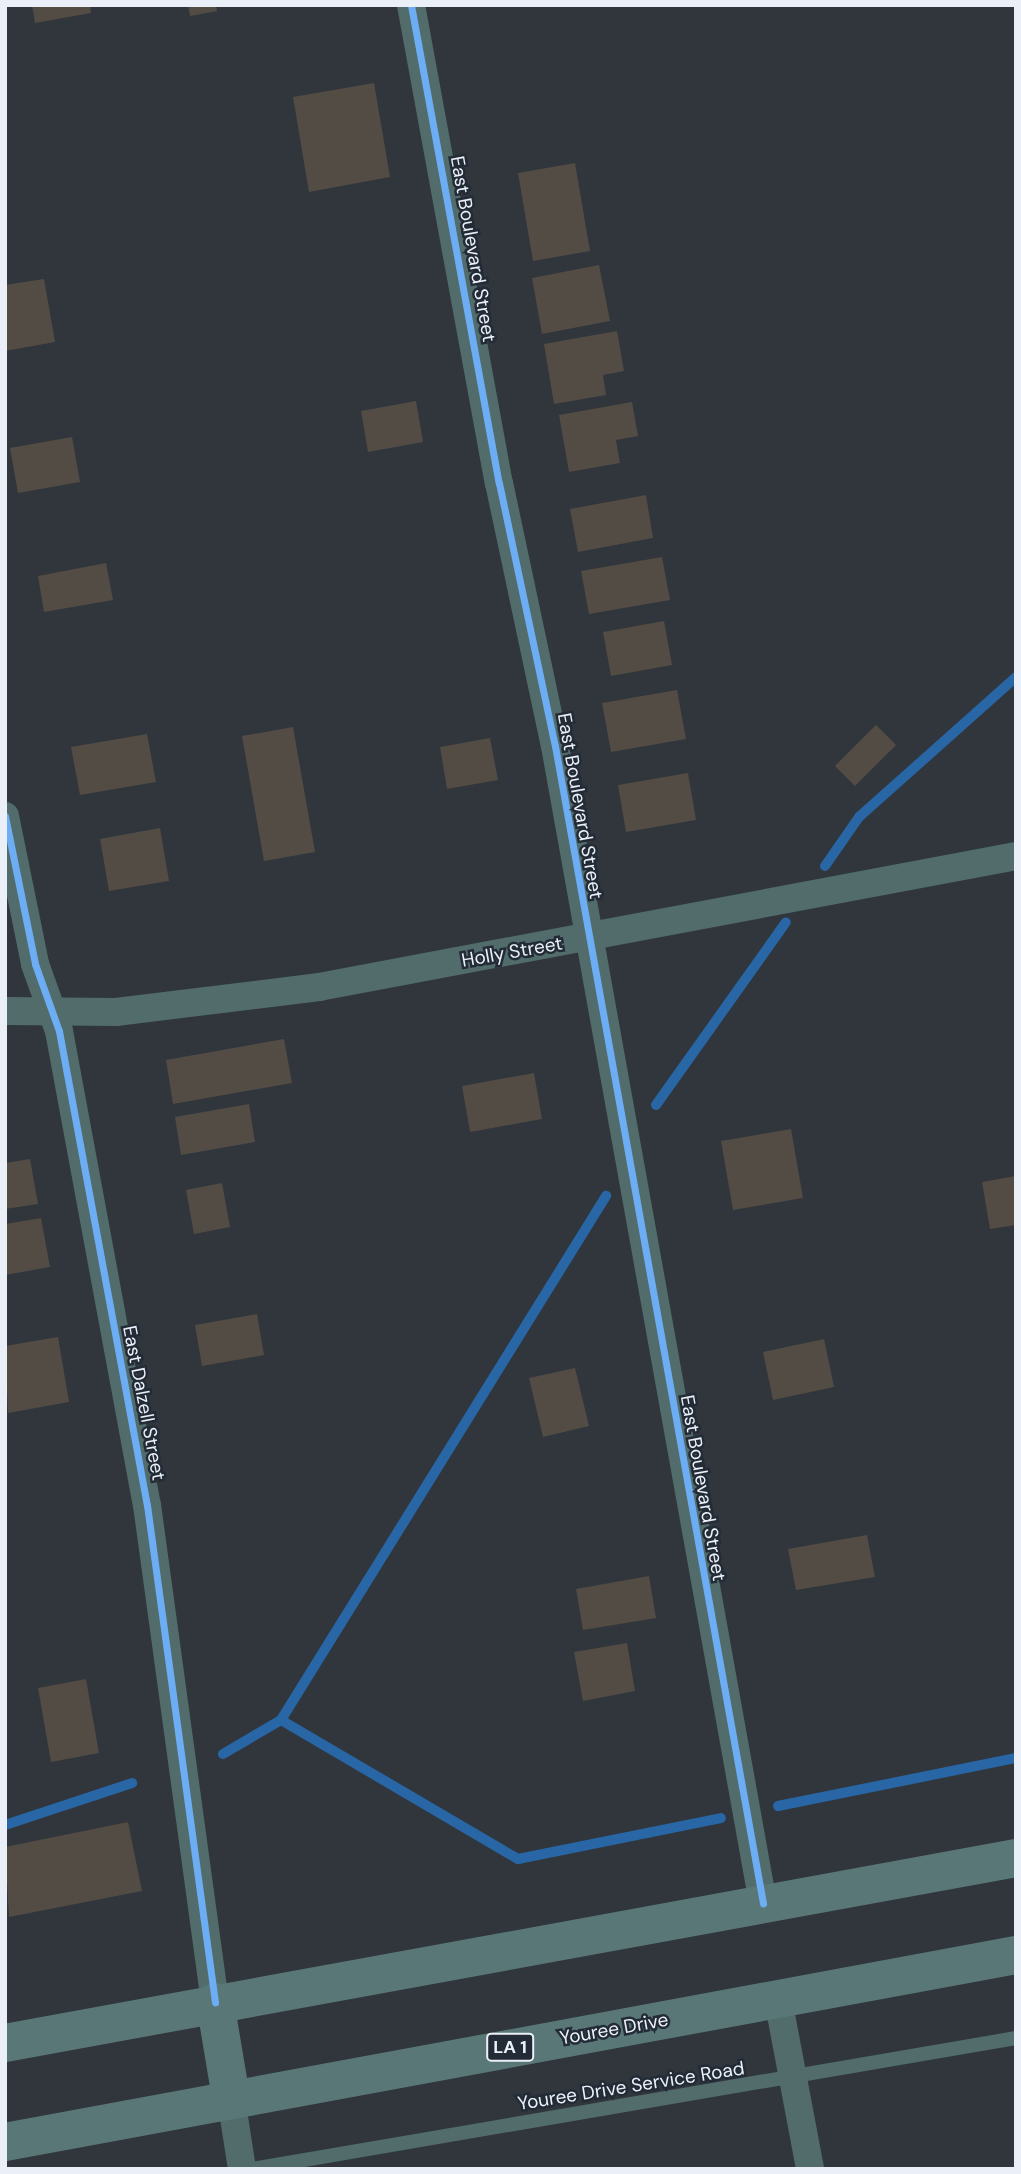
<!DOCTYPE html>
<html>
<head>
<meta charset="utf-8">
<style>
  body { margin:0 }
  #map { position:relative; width:1021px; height:2174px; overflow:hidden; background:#30363c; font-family:"DM Sans",sans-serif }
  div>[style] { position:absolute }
  .stream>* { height:10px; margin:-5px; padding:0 5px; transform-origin:5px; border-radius:5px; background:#2866a5 }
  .building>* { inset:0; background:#534c45 }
  .service>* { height:14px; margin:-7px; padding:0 7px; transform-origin:7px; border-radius:7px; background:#516c6b }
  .minor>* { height:28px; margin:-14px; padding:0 14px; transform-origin:14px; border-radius:14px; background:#516c6b }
  .primary>* { height:38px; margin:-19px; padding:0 19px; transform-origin:19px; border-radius:19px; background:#597777 }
  .cycleway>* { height:7px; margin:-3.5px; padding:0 3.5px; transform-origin:3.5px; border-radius:3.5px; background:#6dadf4 }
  span { translate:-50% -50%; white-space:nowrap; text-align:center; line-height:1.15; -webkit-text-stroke:5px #222b36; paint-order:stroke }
  .shield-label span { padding:2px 5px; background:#222b36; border:2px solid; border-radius:5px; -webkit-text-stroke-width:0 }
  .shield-label { font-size:18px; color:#ebf0f8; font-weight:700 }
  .street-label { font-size:19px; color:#ebf0f8 }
  .frame { position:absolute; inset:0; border:7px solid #ebf0f8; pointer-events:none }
</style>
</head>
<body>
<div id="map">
  <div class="stream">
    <i style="left:825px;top:866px;width:60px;rotate:-55.2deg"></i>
    <i style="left:859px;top:817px;width:210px;rotate:-41.7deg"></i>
    <i style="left:656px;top:1105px;width:224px;rotate:-54.6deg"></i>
    <i style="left:281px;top:1720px;width:275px;rotate:30.4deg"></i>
    <i style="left:518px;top:1859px;width:207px;rotate:-11.4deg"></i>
    <i style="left:223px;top:1754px;width:67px;rotate:-30.4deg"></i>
    <i style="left:281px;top:1720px;width:617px;rotate:-58.19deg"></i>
    <i style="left:778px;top:1806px;width:243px;rotate:-11.4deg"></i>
    <i style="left:5px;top:1825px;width:134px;rotate:-18.3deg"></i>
  </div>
  <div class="building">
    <i style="clip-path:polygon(32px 5px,90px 5px,91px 13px,35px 23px)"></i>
    <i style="clip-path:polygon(188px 5px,216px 5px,217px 11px,190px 16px)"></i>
    <i style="clip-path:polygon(374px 83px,390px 177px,309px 192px,293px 97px)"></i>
    <i style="clip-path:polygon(575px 163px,590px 251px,533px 261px,518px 173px)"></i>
    <i style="clip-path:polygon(599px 265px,610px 321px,542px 334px,532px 278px)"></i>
    <i style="clip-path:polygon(44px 279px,55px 342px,5px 351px,5px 285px)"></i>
    <i style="clip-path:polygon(617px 331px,624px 371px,603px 375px,606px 395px,554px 404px,544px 344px)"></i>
    <i style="clip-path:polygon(416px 401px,423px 442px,368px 452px,361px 411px)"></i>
    <i style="clip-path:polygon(632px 402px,638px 436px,616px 440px,620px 463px,569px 472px,559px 415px)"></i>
    <i style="clip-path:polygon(72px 437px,80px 482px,18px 493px,10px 448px)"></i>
    <i style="clip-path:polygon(646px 495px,653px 538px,578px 552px,570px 509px)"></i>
    <i style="clip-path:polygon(662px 557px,670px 600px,589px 614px,581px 571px)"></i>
    <i style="clip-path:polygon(106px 563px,113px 600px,44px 612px,38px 576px)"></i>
    <i style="clip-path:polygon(664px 621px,672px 665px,611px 676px,603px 632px)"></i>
    <i style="clip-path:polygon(677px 690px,686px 739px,611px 752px,602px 703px)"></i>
    <i style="clip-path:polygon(876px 725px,896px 745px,855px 786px,835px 766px)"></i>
    <i style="clip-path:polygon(293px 727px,315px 852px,264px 861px,242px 736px)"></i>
    <i style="clip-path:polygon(147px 734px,156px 782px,80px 795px,71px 747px)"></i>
    <i style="clip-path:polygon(490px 738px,498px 780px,447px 789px,440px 747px)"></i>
    <i style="clip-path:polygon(688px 773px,696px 820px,626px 832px,618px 785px)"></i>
    <i style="clip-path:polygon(160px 828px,169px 881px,109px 891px,100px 839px)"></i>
    <i style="clip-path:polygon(284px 1039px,292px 1083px,173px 1104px,166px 1060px)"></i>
    <i style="clip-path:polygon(534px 1073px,542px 1119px,470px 1132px,462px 1086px)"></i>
    <i style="clip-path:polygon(249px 1104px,255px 1142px,181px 1155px,175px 1117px)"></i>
    <i style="clip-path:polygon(791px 1129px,803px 1198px,733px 1210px,721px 1141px)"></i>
    <i style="clip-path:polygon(30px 1159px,38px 1204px,5px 1209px,5px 1163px)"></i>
    <i style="clip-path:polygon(1016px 1176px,1016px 1225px,990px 1229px,982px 1182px)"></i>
    <i style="clip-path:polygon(222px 1183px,230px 1227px,194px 1234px,186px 1190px)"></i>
    <i style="clip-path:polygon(41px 1218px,50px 1267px,5px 1275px,5px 1224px)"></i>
    <i style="clip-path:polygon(257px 1314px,264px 1355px,202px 1366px,195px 1325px)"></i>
    <i style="clip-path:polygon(58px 1337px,69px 1402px,8px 1413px,5px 1346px)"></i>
    <i style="clip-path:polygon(824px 1339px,834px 1387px,773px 1400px,763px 1352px)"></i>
    <i style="clip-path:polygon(575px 1368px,589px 1426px,543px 1437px,529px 1378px)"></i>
    <i style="clip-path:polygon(867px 1535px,875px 1577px,796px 1590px,788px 1549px)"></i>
    <i style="clip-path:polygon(649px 1576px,656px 1618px,583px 1630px,576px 1589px)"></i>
    <i style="clip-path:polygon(627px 1643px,635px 1691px,583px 1701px,574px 1652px)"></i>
    <i style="clip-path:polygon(86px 1679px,99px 1753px,51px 1762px,38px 1688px)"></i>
    <i style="clip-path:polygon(128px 1822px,142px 1891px,9px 1917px,5px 1847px)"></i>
  </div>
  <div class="service">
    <i style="left:252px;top:2169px;width:775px;rotate:-9.73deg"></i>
  </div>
  <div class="minor">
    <i style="left:411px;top:5px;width:486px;rotate:79.6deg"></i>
    <i style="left:499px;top:483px;width:269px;rotate:78deg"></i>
    <i style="left:555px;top:746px;width:1176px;rotate:79.81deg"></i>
    <i style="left:5px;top:816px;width:151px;rotate:78.5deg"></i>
    <i style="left:35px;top:964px;width:71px;rotate:70.3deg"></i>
    <i style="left:59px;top:1031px;width:482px;rotate:79.5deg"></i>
    <i style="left:147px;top:1505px;width:502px;rotate:82.21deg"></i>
    <i style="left:5px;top:1011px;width:111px;rotate:0.5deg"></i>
    <i style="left:116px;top:1012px;width:205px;rotate:-7deg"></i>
    <i style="left:319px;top:987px;width:709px;rotate:-10.64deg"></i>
    <i style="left:778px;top:1999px;width:173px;rotate:79.3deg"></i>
    <i style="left:231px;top:2098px;width:72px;rotate:81.2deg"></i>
  </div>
  <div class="primary">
    <i style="left:215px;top:2002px;width:97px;rotate:80.5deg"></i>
    <i style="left:5px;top:2043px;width:1028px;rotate:-10.37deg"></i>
    <i style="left:5px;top:2142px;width:1028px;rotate:-10.48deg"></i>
  </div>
  <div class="cycleway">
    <i style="left:411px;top:5px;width:486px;rotate:79.6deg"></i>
    <i style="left:499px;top:483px;width:269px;rotate:78deg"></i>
    <i style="left:555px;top:746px;width:1176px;rotate:79.81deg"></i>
    <i style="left:5px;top:816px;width:151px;rotate:78.5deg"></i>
    <i style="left:35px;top:964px;width:71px;rotate:70.3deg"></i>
    <i style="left:59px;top:1031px;width:482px;rotate:79.5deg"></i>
    <i style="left:147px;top:1505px;width:502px;rotate:82.21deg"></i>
  </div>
  <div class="shield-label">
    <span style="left:510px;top:2047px">LA 1</span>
  </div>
  <div class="street-label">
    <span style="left:473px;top:249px;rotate:80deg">East Boulevard Street</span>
    <span style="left:580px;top:806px;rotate:80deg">East Boulevard Street</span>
    <span style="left:512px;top:952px;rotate:-10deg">Holly Street</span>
    <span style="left:144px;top:1403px;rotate:79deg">East Dalzell Street</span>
    <span style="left:703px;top:1488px;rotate:80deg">East Boulevard Street</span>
    <span style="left:614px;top:2029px;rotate:-10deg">Youree Drive</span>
    <span style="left:631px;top:2086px;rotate:-9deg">Youree Drive Service Road</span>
  </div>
  <div class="frame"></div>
</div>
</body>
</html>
